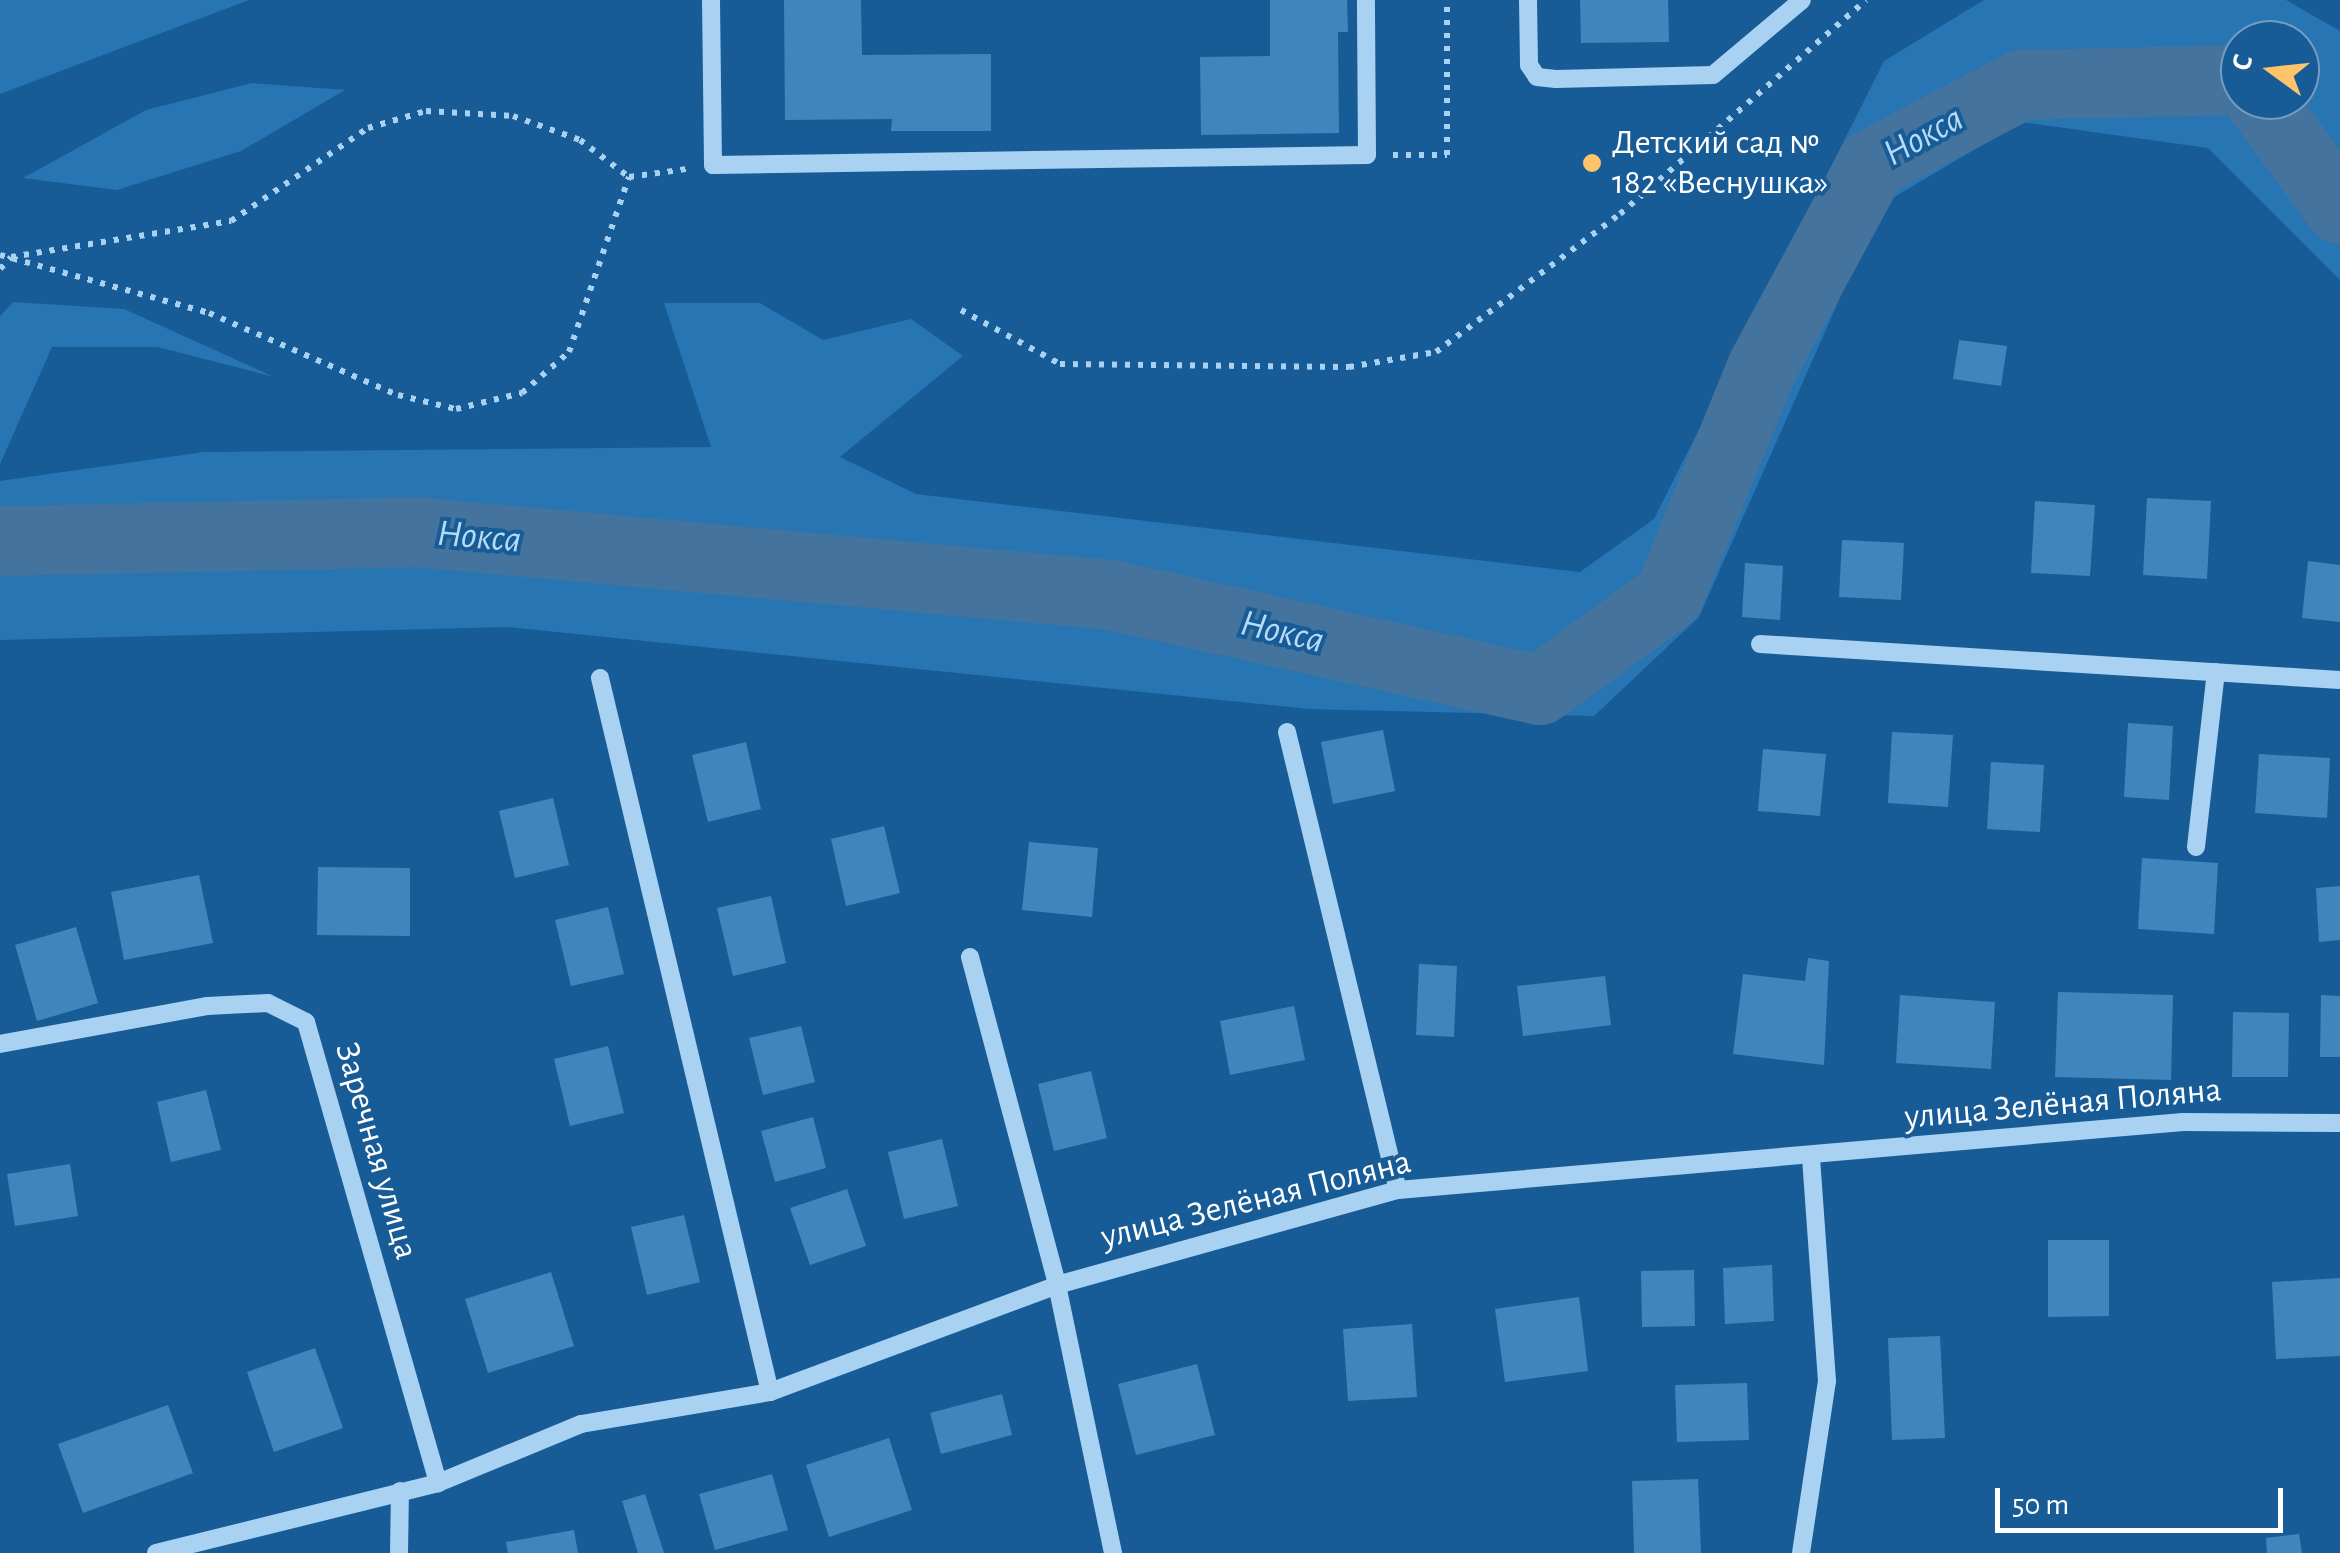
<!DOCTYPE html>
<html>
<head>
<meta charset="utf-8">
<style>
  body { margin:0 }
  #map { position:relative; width:2340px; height:1553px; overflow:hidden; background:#175c96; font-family:"Alegreya Sans",sans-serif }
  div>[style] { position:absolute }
  .green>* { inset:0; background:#2775b2 }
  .river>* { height:70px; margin:-35px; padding:0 35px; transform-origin:35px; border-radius:35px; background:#44749e }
  .building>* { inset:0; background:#4086bd }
  .path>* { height:6px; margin-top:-3px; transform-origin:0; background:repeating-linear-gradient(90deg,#a9d1f1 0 5px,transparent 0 13px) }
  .minor>* { height:18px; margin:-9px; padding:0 9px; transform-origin:9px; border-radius:9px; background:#a9d1f1 }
  .dots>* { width:28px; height:28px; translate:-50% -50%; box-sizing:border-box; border:5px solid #175c96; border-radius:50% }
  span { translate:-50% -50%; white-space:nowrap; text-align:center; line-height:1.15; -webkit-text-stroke:8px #175c96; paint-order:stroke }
  .poi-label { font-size:35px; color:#fff }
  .left { translate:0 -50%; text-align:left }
  .street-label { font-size:35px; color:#fff }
  .water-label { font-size:38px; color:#b5dbf8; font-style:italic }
  .north { position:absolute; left:2220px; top:20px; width:100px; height:100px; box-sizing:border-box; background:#175c96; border:2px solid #749dc0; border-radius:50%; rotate:285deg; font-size:28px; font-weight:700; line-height:40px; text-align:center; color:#fff }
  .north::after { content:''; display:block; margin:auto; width:35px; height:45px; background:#ffc369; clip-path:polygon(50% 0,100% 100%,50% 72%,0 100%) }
  .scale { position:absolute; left:1995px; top:1488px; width:288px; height:45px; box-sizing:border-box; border:5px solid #fff; border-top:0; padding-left:12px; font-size:30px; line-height:35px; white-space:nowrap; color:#fff; -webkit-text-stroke:8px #175c96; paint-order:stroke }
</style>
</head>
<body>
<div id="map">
  <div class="green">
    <i style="clip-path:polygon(0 0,249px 0,0 94px)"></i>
    <i style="clip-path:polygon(evenodd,1984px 0,2286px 0,2340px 31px,2340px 280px,2208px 148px,2021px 122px,1881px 205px,1699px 617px,1594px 716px,1308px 709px,508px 627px,0 640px,0 481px,204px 452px,711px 447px,664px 303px,760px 303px,823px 340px,911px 319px,963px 356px,840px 457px,916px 494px,1580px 572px,1654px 519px,1884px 61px,1984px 0,2240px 40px,2300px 40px,2300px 100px,2240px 100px,2240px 40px)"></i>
    <i style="clip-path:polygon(252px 83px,345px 90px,241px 151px,117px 190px,23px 178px,146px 110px)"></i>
    <i style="clip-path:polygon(13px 302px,124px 309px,274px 377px,158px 347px,52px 347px,0 464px,0 316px)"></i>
  </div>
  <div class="river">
    <i style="left:2260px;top:100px;width:135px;rotate:53.7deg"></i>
    <i style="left:0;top:541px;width:415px;rotate:-1.2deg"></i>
    <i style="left:415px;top:532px;width:699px;rotate:5.17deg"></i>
    <i style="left:1111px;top:595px;width:439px;rotate:12.5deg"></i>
    <i style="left:1540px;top:690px;width:160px;rotate:-36.1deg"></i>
    <i style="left:1669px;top:596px;width:248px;rotate:-67.8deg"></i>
    <i style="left:1763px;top:366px;width:230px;rotate:-61.6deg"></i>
    <i style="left:1872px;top:164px;width:169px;rotate:-27.9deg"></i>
    <i style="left:2021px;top:85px;width:219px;rotate:-1.3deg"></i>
  </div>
  <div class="building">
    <i style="clip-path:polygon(784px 0,861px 0,862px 55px,991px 54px,991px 131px,891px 131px,892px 119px,785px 120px)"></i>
    <i style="clip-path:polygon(1270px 0,1347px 0,1348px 32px,1338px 32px,1339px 133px,1201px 135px,1200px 57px,1270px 56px)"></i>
    <i style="clip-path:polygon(1580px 0,1668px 0,1669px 42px,1581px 43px)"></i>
    <i style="clip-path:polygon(1959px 340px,2007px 346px,2001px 386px,1953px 379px)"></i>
    <i style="clip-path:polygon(2147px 498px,2211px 501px,2207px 579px,2143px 575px)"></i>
    <i style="clip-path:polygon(2035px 501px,2095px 505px,2090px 576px,2031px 573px)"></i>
    <i style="clip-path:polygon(1842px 540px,1904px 543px,1901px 600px,1839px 597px)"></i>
    <i style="clip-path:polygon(2308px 561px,2340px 565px,2340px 622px,2302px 618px)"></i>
    <i style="clip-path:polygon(1745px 563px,1783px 566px,1780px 620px,1742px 617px)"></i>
    <i style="clip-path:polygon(2128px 723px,2173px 726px,2169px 800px,2124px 797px)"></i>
    <i style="clip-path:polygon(1383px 730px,1395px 791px,1333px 804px,1321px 742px)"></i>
    <i style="clip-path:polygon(1892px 732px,1953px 735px,1948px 807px,1888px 803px)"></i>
    <i style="clip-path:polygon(746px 742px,761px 809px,708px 822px,692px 755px)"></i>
    <i style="clip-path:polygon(1763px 749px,1826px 754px,1820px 816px,1758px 811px)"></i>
    <i style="clip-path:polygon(2259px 754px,2330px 758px,2327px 818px,2255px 813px)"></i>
    <i style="clip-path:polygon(1991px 762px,2044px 765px,2040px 832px,1987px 829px)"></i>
    <i style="clip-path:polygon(553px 798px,569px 865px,515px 878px,499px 811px)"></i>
    <i style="clip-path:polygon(884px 826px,900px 893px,846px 906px,831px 839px)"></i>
    <i style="clip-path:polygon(1029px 842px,1098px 848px,1092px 917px,1022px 910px)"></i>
    <i style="clip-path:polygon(2142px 858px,2218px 863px,2214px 934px,2138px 929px)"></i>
    <i style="clip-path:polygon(318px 867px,410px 868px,410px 936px,317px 935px)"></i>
    <i style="clip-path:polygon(199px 875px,213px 943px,124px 960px,111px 892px)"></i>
    <i style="clip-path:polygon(2340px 886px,2340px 940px,2319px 942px,2316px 888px)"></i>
    <i style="clip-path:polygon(771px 896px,786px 963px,733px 976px,717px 908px)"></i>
    <i style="clip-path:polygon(608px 907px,624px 974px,571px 986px,555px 920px)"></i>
    <i style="clip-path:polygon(76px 927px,98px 1003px,37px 1021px,15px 945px)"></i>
    <i style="clip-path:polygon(1808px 958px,1829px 961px,1824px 1065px,1733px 1054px,1743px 974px,1805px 981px)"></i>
    <i style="clip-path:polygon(1419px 964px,1457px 966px,1454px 1037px,1416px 1035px)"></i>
    <i style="clip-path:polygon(1605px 976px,1611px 1025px,1523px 1036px,1517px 986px)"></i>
    <i style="clip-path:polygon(2058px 992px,2173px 995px,2171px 1080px,2055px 1077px)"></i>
    <i style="clip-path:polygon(1900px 995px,1995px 1002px,1991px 1069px,1896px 1063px)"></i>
    <i style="clip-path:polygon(2321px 995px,2340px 996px,2340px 1057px,2320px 1057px)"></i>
    <i style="clip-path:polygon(1294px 1006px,1305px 1060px,1230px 1075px,1220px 1021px)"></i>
    <i style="clip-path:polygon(2233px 1012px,2289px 1013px,2288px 1077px,2232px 1077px)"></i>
    <i style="clip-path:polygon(801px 1026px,815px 1082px,763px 1095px,749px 1038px)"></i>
    <i style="clip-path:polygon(608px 1046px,624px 1113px,570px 1126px,554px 1059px)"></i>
    <i style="clip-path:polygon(1091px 1071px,1107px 1138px,1054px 1151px,1038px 1084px)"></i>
    <i style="clip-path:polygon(206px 1090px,221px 1150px,171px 1162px,157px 1102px)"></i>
    <i style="clip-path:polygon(813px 1117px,826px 1168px,775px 1182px,761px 1131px)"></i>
    <i style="clip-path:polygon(942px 1139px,958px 1206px,904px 1219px,888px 1152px)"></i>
    <i style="clip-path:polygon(70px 1164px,78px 1216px,15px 1226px,7px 1174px)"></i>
    <i style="clip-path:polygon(847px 1189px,866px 1246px,810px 1265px,790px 1208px)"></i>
    <i style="clip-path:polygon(684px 1215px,700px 1282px,647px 1295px,631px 1227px)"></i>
    <i style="clip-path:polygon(2048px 1240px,2109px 1240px,2109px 1316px,2048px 1317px)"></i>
    <i style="clip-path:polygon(1772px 1265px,1774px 1321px,1725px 1324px,1723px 1268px)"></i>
    <i style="clip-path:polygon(1694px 1270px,1695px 1326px,1642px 1327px,1641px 1271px)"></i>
    <i style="clip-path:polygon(551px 1272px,574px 1346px,488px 1373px,465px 1299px)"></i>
    <i style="clip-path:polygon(2340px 1278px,2340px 1356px,2276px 1359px,2272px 1282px)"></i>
    <i style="clip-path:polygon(1579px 1297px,1588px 1371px,1505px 1382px,1495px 1309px)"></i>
    <i style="clip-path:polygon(1412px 1324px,1417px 1397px,1348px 1401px,1343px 1329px)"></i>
    <i style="clip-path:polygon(1940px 1336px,1945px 1438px,1892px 1440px,1888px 1338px)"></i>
    <i style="clip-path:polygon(315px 1348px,343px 1428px,274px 1452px,247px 1372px)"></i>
    <i style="clip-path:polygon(1197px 1364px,1215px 1435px,1136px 1455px,1118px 1384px)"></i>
    <i style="clip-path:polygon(1747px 1383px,1749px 1440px,1677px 1442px,1675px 1385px)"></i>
    <i style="clip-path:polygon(1002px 1394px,1012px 1435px,941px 1454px,930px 1413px)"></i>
    <i style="clip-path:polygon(168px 1405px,193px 1473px,83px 1513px,58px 1444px)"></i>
    <i style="clip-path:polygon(889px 1438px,912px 1510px,829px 1537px,806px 1465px)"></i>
    <i style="clip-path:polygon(772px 1474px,788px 1530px,715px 1550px,699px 1494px)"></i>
    <i style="clip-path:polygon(1698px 1479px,1701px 1553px,1634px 1553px,1632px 1481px)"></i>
    <i style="clip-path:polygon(645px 1494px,664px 1553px,638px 1553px,622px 1501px)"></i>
    <i style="clip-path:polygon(574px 1530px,578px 1553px,508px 1553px,506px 1542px)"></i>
    <i style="clip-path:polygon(2299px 1534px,2302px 1553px,2267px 1553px,2266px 1538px)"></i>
  </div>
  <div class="path">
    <i style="left:1393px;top:155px;width:54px"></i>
    <i style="left:1447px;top:155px;width:155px;rotate:-90deg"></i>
    <i style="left:0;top:255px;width:217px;rotate:15.5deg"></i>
    <i style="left:209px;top:313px;width:206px;rotate:23.5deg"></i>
    <i style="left:398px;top:395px;width:60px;rotate:13.6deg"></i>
    <i style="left:456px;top:409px;width:68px;rotate:-13.6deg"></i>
    <i style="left:522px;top:393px;width:62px;rotate:-41.1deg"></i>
    <i style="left:569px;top:352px;width:185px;rotate:-71.1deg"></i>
    <i style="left:0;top:269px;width:16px;rotate:-47deg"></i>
    <i style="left:11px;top:257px;width:223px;rotate:-9.3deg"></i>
    <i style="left:231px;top:221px;width:166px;rotate:-34.2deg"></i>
    <i style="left:368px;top:128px;width:60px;rotate:-16.3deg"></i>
    <i style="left:426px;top:111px;width:87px;rotate:3.3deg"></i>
    <i style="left:513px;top:116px;width:71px;rotate:19.7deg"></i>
    <i style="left:580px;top:140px;width:61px;rotate:37.1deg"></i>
    <i style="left:629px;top:177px;width:59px;rotate:-7.9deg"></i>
    <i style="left:961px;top:310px;width:113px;rotate:28.6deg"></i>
    <i style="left:1060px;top:364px;width:289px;rotate:0.6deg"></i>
    <i style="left:1349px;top:367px;width:88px;rotate:-9.8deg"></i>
    <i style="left:1436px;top:352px;width:230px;rotate:-36.9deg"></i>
    <i style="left:1620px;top:214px;width:326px;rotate:-41deg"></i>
  </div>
  <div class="minor">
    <i style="left:711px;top:0;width:165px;rotate:89.3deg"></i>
    <i style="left:713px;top:165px;width:654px;rotate:-0.88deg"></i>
    <i style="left:1367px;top:155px;width:155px;rotate:-90.4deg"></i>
    <i style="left:1528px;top:0;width:65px;rotate:89.1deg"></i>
    <i style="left:1529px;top:65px;width:14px;rotate:56deg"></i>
    <i style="left:1537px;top:77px;width:19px;rotate:6deg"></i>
    <i style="left:1556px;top:79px;width:157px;rotate:-1.5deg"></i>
    <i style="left:1713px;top:75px;width:116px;rotate:-40.1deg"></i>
    <i style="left:1760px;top:644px;width:581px;rotate:3.55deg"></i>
    <i style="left:600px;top:678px;width:734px;rotate:76.61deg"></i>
    <i style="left:1287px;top:732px;width:471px;rotate:76.4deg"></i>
    <i style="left:2196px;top:847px;width:176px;rotate:-83.5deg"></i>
    <i style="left:970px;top:957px;width:339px;rotate:75.1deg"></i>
    <i style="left:1057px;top:1285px;width:274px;rotate:78.2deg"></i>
    <i style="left:0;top:1044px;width:210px;rotate:-10.4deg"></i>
    <i style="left:207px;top:1006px;width:61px;rotate:-2.8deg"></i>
    <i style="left:268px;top:1003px;width:42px;rotate:26.6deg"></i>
    <i style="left:306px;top:1022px;width:480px;rotate:74deg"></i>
    <i style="left:156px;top:1553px;width:291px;rotate:-13.9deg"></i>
    <i style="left:438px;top:1483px;width:155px;rotate:-22.4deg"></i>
    <i style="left:581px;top:1424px;width:192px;rotate:-9.6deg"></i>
    <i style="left:770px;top:1392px;width:306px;rotate:-20.4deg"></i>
    <i style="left:1057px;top:1285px;width:354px;rotate:-15.6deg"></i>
    <i style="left:1398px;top:1190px;width:788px;rotate:-4.95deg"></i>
    <i style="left:2183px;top:1122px;width:157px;rotate:0.4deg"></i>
    <i style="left:399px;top:1553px;width:62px;rotate:-89.1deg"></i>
    <i style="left:1801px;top:1553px;width:174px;rotate:-81.4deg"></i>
    <i style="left:1827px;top:1381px;width:223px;rotate:-94.1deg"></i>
  </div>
  <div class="dots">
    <i style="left:1592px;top:163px;background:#ffc369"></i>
  </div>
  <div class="poi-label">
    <span class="left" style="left:1612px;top:163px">Детский сад №<br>182 «Веснушка»</span>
  </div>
  <div class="street-label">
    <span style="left:2063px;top:1104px;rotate:-5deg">улица Зелёная Поляна</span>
    <span style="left:376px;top:1151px;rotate:74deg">Заречная улица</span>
    <span style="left:1256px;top:1200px;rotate:-14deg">улица Зелёная Поляна</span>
  </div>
  <div class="water-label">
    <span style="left:1924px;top:137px;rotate:-29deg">Нокса</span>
    <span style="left:479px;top:538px;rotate:5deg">Нокса</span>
    <span style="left:1282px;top:633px;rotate:13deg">Нокса</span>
  </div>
  <div class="north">С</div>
  <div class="scale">50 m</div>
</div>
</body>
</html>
